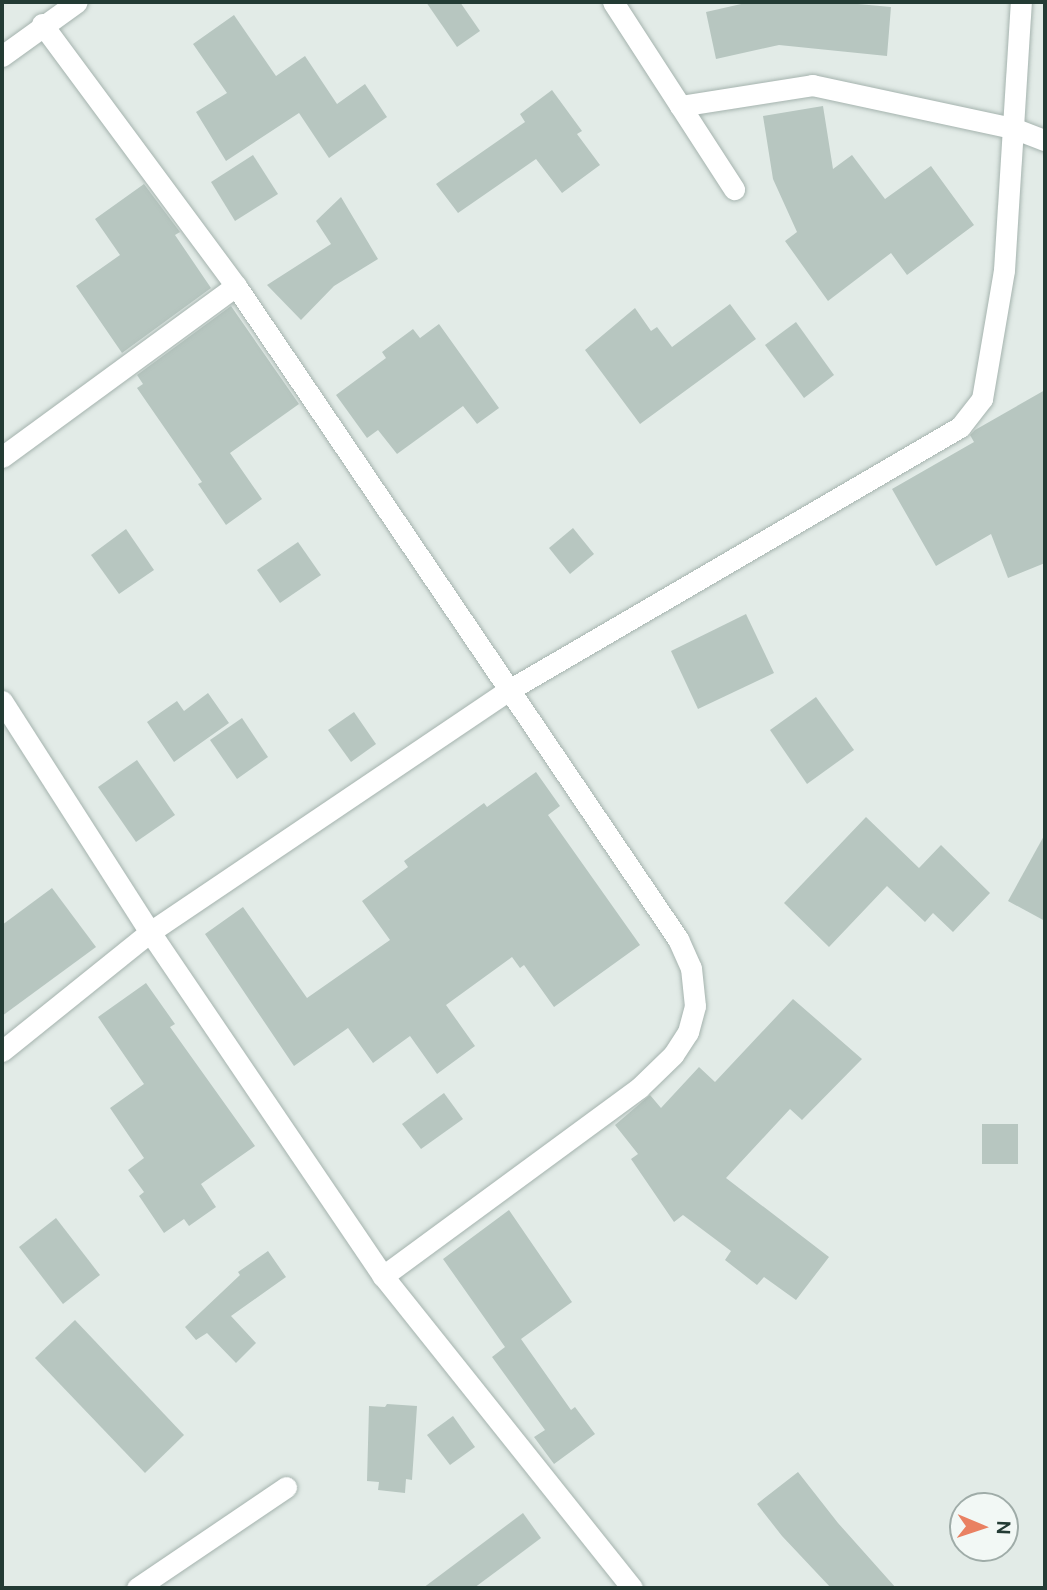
<!DOCTYPE html>
<html>
<head>
<meta charset="utf-8">
<style>
  body { margin:0 }
  #map { position:relative; width:1047px; height:1590px; overflow:hidden; background:#e2ebe7; font-family:"DM Sans",sans-serif }
  div>[style] { position:absolute }
  .building>* { inset:0; background:#b7c6c0 }
  .roads { filter:drop-shadow(0 0 2px #a5b3ae) drop-shadow(0 0 2px #a5b3ae) }
  .minor>* { height:21px; margin:-10.5px; padding:0 10.5px; transform-origin:10.5px; border-radius:10.5px; background:#fff }
  span { translate:-50% -50%; white-space:nowrap; text-align:center; line-height:1.15; -webkit-text-stroke:5px #f2f8f5; paint-order:stroke }
  .frame { position:absolute; inset:0; border:4px solid #233b34; pointer-events:none }
  .north { position:absolute; left:949px; top:1492px; width:70px; height:70px; box-sizing:border-box; background:#f2f8f5; border:2px solid #9faca8; border-radius:50%; rotate:92deg; font-size:19px; font-weight:700; line-height:28px; text-align:center; color:#233b34 }
  .north::after { content:''; display:block; margin:auto; width:24px; height:32px; background:#e98162; clip-path:polygon(50% 0,100% 100%,50% 72%,0 100%) }
</style>
</head>
<body>
<div id="map">
  <div class="building">
    <i style="clip-path:polygon(426px 2px,460px 2px,480px 31px,457px 47px)"></i>
    <i style="clip-path:polygon(750px 2px,836px 2px,891px 7px,887px 56px,779px 45px,716px 59px,706px 12px)"></i>
    <i style="clip-path:polygon(234px 15px,276px 76px,305px 56px,337px 104px,365px 84px,387px 117px,329px 158px,299px 113px,226px 161px,196px 112px,227px 93px,193px 44px)"></i>
    <i style="clip-path:polygon(552px 90px,582px 131px,577px 134px,600px 165px,562px 193px,536px 159px,458px 213px,436px 184px,525px 122px,520px 114px)"></i>
    <i style="clip-path:polygon(823px 106px,833px 169px,852px 155px,885px 199px,931px 166px,974px 225px,907px 275px,891px 253px,828px 301px,785px 241px,797px 232px,773px 179px,763px 116px)"></i>
    <i style="clip-path:polygon(253px 155px,278px 194px,235px 221px,211px 182px)"></i>
    <i style="clip-path:polygon(144px 184px,180px 232px,175px 235px,211px 288px,122px 353px,76px 286px,120px 255px,95px 219px)"></i>
    <i style="clip-path:polygon(341px 197px,378px 259px,334px 286px,301px 320px,267px 285px,331px 244px,316px 221px)"></i>
    <i style="clip-path:polygon(730px 304px,756px 339px,640px 424px,585px 350px,635px 308px,651px 331px,657px 327px,672px 347px)"></i>
    <i style="clip-path:polygon(231px 306px,299px 404px,230px 453px,262px 499px,226px 525px,198px 484px,202px 482px,137px 388px,143px 384px,137px 375px)"></i>
    <i style="clip-path:polygon(796px 322px,834px 375px,804px 398px,765px 345px)"></i>
    <i style="clip-path:polygon(439px 324px,499px 408px,477px 424px,463px 406px,397px 454px,378px 430px,367px 438px,336px 395px,386px 358px,382px 352px,413px 329px,420px 338px)"></i>
    <i style="clip-path:polygon(1045px 390px,1045px 563px,1008px 578px,991px 534px,936px 566px,892px 489px,974px 442px,970px 435px,975px 430px)"></i>
    <i style="clip-path:polygon(573px 528px,594px 554px,570px 574px,549px 548px)"></i>
    <i style="clip-path:polygon(126px 529px,154px 570px,119px 594px,91px 555px)"></i>
    <i style="clip-path:polygon(298px 542px,321px 575px,280px 603px,257px 570px)"></i>
    <i style="clip-path:polygon(746px 614px,774px 673px,698px 709px,671px 651px)"></i>
    <i style="clip-path:polygon(208px 693px,229px 723px,174px 762px,147px 722px,177px 701px,184px 711px)"></i>
    <i style="clip-path:polygon(816px 697px,854px 750px,807px 784px,770px 730px)"></i>
    <i style="clip-path:polygon(354px 712px,376px 744px,351px 762px,328px 730px)"></i>
    <i style="clip-path:polygon(242px 718px,268px 757px,237px 779px,210px 740px)"></i>
    <i style="clip-path:polygon(137px 760px,175px 815px,136px 842px,98px 787px)"></i>
    <i style="clip-path:polygon(536px 772px,560px 806px,548px 815px,640px 945px,554px 1007px,524px 965px,520px 968px,512px 957px,446px 1005px,475px 1046px,437px 1074px,410px 1036px,373px 1063px,348px 1028px,294px 1066px,205px 934px,243px 907px,307px 998px,390px 940px,362px 901px,408px 867px,404px 861px,484px 803px,487px 807px)"></i>
    <i style="clip-path:polygon(866px 817px,919px 868px,941px 845px,990px 893px,953px 932px,933px 913px,925px 922px,887px 886px,829px 947px,784px 903px)"></i>
    <i style="clip-path:polygon(1045px 834px,1045px 921px,1008px 901px)"></i>
    <i style="clip-path:polygon(52px 888px,96px 947px,2px 1016px,2px 925px)"></i>
    <i style="clip-path:polygon(146px 983px,175px 1024px,170px 1027px,255px 1146px,201px 1184px,216px 1207px,189px 1226px,184px 1219px,164px 1233px,139px 1196px,144px 1192px,128px 1170px,144px 1158px,110px 1108px,144px 1084px,98px 1017px)"></i>
    <i style="clip-path:polygon(793px 999px,862px 1059px,802px 1120px,790px 1109px,726px 1178px,829px 1257px,796px 1300px,764px 1277px,757px 1285px,725px 1260px,731px 1251px,683px 1215px,674px 1222px,631px 1159px,638px 1154px,615px 1125px,650px 1095px,661px 1108px,699px 1067px,715px 1082px)"></i>
    <i style="clip-path:polygon(444px 1093px,463px 1119px,421px 1149px,402px 1124px)"></i>
    <i style="clip-path:polygon(982px 1124px,1018px 1124px,1018px 1164px,982px 1164px)"></i>
    <i style="clip-path:polygon(509px 1210px,572px 1302px,521px 1339px,571px 1410px,575px 1407px,595px 1434px,554px 1464px,534px 1437px,545px 1430px,492px 1357px,505px 1347px,443px 1259px)"></i>
    <i style="clip-path:polygon(56px 1218px,100px 1275px,63px 1304px,19px 1247px)"></i>
    <i style="clip-path:polygon(268px 1251px,286px 1277px,231px 1316px,256px 1343px,236px 1363px,207px 1333px,196px 1340px,185px 1327px,240px 1275px,238px 1272px)"></i>
    <i style="clip-path:polygon(75px 1320px,184px 1435px,145px 1473px,35px 1358px)"></i>
    <i style="clip-path:polygon(387px 1404px,417px 1406px,412px 1480px,406px 1479px,405px 1493px,378px 1490px,379px 1482px,367px 1481px,369px 1406px,385px 1407px)"></i>
    <i style="clip-path:polygon(453px 1416px,475px 1447px,450px 1465px,427px 1435px)"></i>
    <i style="clip-path:polygon(798px 1472px,838px 1523px,896px 1588px,831px 1588px,782px 1536px,757px 1504px)"></i>
    <i style="clip-path:polygon(523px 1513px,541px 1538px,474px 1588px,423px 1588px)"></i>
  </div>
  <div class="roads">
    <div class="minor">
      <i style="left:613px;top:2px;width:223px;rotate:57.1deg"></i>
      <i style="left:42px;top:24px;width:326px;rotate:53.5deg"></i>
      <i style="left:236px;top:286px;width:789px;rotate:55.91deg"></i>
      <i style="left:678px;top:939px;width:32px;rotate:66deg"></i>
      <i style="left:691px;top:968px;width:38px;rotate:84deg"></i>
      <i style="left:695px;top:1006px;width:27px;rotate:105deg"></i>
      <i style="left:688px;top:1032px;width:27px;rotate:123deg"></i>
      <i style="left:673px;top:1055px;width:47px;rotate:135.9deg"></i>
      <i style="left:639px;top:1088px;width:318px;rotate:143.7deg"></i>
      <i style="left:2px;top:56px;width:92px;rotate:-35.8deg"></i>
      <i style="left:680px;top:106px;width:134px;rotate:-9deg"></i>
      <i style="left:812px;top:85px;width:206px;rotate:12.1deg"></i>
      <i style="left:1013px;top:128px;width:34px;rotate:21deg"></i>
      <i style="left:2px;top:457px;width:290px;rotate:-36.2deg"></i>
      <i style="left:2px;top:701px;width:274px;rotate:57.4deg"></i>
      <i style="left:150px;top:932px;width:415px;rotate:55.9deg"></i>
      <i style="left:383px;top:1276px;width:399px;rotate:51.4deg"></i>
      <i style="left:2px;top:1051px;width:190px;rotate:-38.8deg"></i>
      <i style="left:150px;top:932px;width:433px;rotate:-34deg"></i>
      <i style="left:509px;top:690px;width:522px;rotate:-30.25deg"></i>
      <i style="left:960px;top:427px;width:36px;rotate:-52deg"></i>
      <i style="left:982px;top:399px;width:131px;rotate:-80.3deg"></i>
      <i style="left:1004px;top:270px;width:269px;rotate:-86.4deg"></i>
      <i style="left:137px;top:1588px;width:180px;rotate:-34.1deg"></i>
    </div>
  </div>
  <div class="frame"></div>
  <div class="north">N</div>
</div>
</body>
</html>
